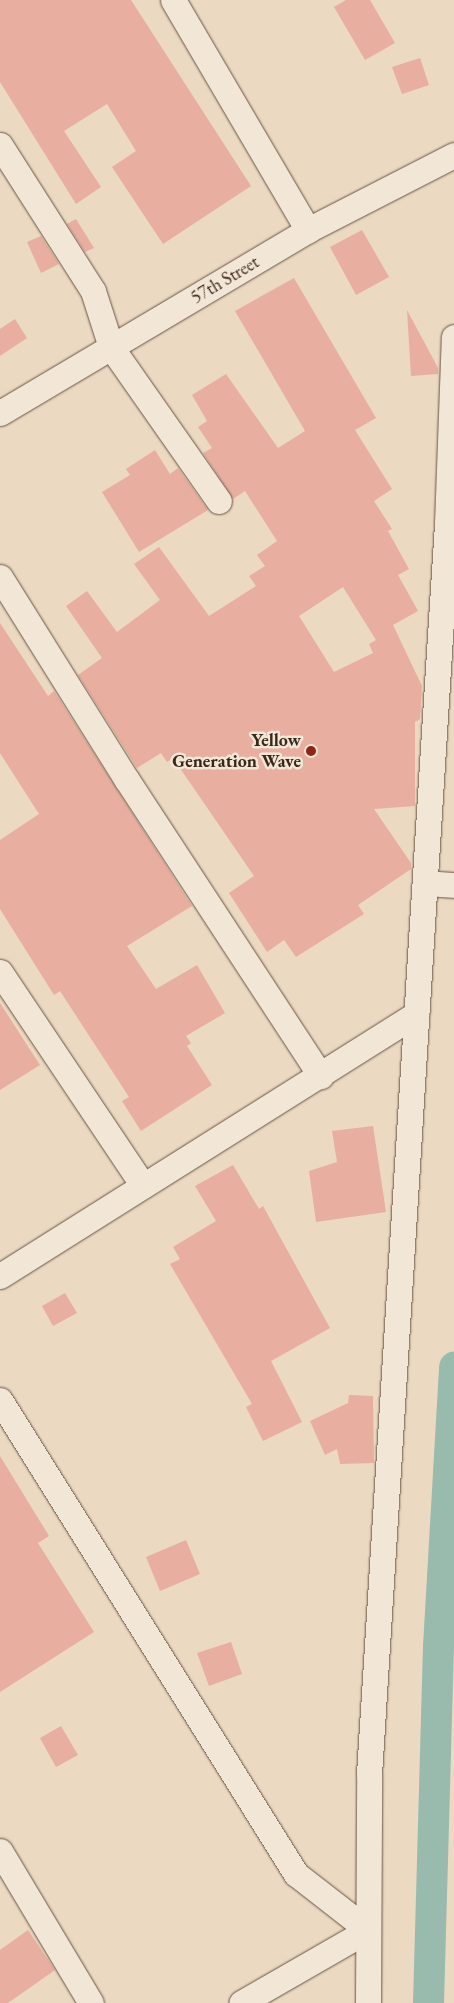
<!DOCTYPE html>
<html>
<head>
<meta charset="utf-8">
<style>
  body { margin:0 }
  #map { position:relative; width:454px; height:2003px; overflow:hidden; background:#ebd9c2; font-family:"EB Garamond",serif }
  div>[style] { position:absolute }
  .canal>* { height:31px; margin:-15.5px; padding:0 15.5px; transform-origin:15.5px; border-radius:15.5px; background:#99bbae }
  .building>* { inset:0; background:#e8ae9f }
  .roads { filter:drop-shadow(0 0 1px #675443) drop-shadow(0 0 1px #675443) }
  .street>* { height:25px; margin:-12.5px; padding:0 12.5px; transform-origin:12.5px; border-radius:12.5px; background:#f2e6d7 }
  .dots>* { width:14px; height:14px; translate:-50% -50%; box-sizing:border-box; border:2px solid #f2e6d7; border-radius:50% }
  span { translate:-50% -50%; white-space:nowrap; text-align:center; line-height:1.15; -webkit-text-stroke:5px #f2e6d7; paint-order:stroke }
  .street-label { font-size:18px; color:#3b2719 }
  .poi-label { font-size:18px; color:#3b2719; font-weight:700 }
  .right { translate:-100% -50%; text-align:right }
</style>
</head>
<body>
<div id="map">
  <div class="canal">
    <i style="left:428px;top:2003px;width:357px;rotate:-88.4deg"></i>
    <i style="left:438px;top:1646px;width:280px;rotate:-86.7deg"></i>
  </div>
  <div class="building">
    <i style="clip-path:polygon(0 0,131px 0,251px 186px,163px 244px,112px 167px,136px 151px,107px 104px,64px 131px,101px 187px,76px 204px,0 82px)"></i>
    <i style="clip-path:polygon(346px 0,370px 0,395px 43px,365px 60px,334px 7px)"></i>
    <i style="clip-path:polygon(420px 58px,429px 85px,402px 94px,392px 67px)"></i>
    <i style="clip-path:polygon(76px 219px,94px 248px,85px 252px,67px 224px)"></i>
    <i style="clip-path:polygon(362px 230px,389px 277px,356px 295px,330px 247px)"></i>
    <i style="clip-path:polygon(41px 236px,59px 264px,41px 273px,27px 242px)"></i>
    <i style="clip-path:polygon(evenodd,294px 278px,376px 418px,355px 430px,392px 489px,374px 501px,392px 529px,388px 531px,409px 569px,398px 575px,418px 611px,393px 625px,422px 686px,420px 719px,415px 722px,415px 806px,374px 809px,411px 863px,411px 869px,358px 905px,364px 914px,296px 957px,284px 940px,267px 952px,229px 893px,254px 876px,173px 758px,167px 762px,161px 753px,137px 768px,78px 675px,102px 658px,66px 606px,87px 591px,117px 632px,160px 600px,134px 564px,159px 547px,209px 616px,256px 586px,249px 576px,265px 566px,257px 555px,277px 541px,245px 491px,233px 499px,203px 453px,212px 448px,198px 427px,207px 421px,192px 395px,226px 374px,278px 448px,305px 431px,235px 311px,294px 278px,343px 587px,376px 640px,369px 644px,373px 653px,334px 672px,299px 616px,343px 587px)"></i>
    <i style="clip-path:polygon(407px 310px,438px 368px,438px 374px,411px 376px)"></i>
    <i style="clip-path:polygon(15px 319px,27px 338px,0 356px,0 329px)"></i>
    <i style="clip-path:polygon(155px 450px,170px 474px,178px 468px,208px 510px,139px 552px,102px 492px,130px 475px,126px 469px)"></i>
    <i style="clip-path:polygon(0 623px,48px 696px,54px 691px,192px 906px,127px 946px,156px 989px,197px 965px,225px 1013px,186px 1036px,191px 1043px,187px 1046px,212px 1085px,141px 1131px,122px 1101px,129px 1097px,60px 991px,54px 995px,0 909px,0 840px,39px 814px,0 753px)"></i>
    <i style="clip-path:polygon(0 1003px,40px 1065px,0 1090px)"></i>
    <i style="clip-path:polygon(373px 1126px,386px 1212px,316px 1222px,309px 1171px,337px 1162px,332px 1131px)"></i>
    <i style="clip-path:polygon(233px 1165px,259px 1209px,263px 1206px,330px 1328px,271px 1361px,302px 1422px,263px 1441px,246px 1407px,252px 1404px,170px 1264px,180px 1259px,173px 1247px,216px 1221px,195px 1186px)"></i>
    <i style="clip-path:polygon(65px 1293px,77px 1313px,53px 1326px,42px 1306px)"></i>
    <i style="clip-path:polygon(349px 1395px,373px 1396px,374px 1463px,340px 1464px,337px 1449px,325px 1455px,310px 1421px,348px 1403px)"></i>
    <i style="clip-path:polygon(0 1456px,49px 1536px,38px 1543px,94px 1632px,0 1692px)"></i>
    <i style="clip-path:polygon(186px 1540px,200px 1574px,160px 1591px,146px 1557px)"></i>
    <i style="clip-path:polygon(231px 1642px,242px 1674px,209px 1686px,197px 1653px)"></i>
    <i style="clip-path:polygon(61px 1726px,78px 1755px,56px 1767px,40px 1738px)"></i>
    <i style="clip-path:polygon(28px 1930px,55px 1970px,8px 2003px,0 2003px,0 1950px)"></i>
  </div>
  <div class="roads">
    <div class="street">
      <i style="left:173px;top:0;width:267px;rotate:59.6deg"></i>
      <i style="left:0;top:145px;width:173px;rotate:57.5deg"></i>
      <i style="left:93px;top:291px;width:59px;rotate:72.2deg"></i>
      <i style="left:111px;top:347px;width:188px;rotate:55deg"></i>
      <i style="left:0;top:413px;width:358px;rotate:-30.7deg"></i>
      <i style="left:308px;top:230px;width:164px;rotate:-27.2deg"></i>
      <i style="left:0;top:577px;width:239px;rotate:58deg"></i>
      <i style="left:127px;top:780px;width:354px;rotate:56.8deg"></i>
      <i style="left:425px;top:883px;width:29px;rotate:4deg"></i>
      <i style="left:0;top:972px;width:257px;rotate:56.2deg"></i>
      <i style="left:0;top:1276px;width:492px;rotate:-32.2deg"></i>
      <i style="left:0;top:1400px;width:559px;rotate:58.02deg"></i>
      <i style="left:296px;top:1874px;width:91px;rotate:37.9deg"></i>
      <i style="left:368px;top:1930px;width:146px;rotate:150.1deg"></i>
      <i style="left:0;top:1851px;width:177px;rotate:59.1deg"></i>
      <i style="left:368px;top:2003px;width:229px;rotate:-89.7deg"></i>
      <i style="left:369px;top:1774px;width:1252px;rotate:-86.43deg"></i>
      <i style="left:447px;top:524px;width:187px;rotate:-87.9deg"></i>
    </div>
  </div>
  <div class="dots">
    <i style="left:311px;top:751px;background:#8f2418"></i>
  </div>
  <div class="street-label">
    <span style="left:225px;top:280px;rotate:-31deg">57th Street</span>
  </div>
  <div class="poi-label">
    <span class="right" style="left:301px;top:751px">Yellow<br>Generation Wave</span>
  </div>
</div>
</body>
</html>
